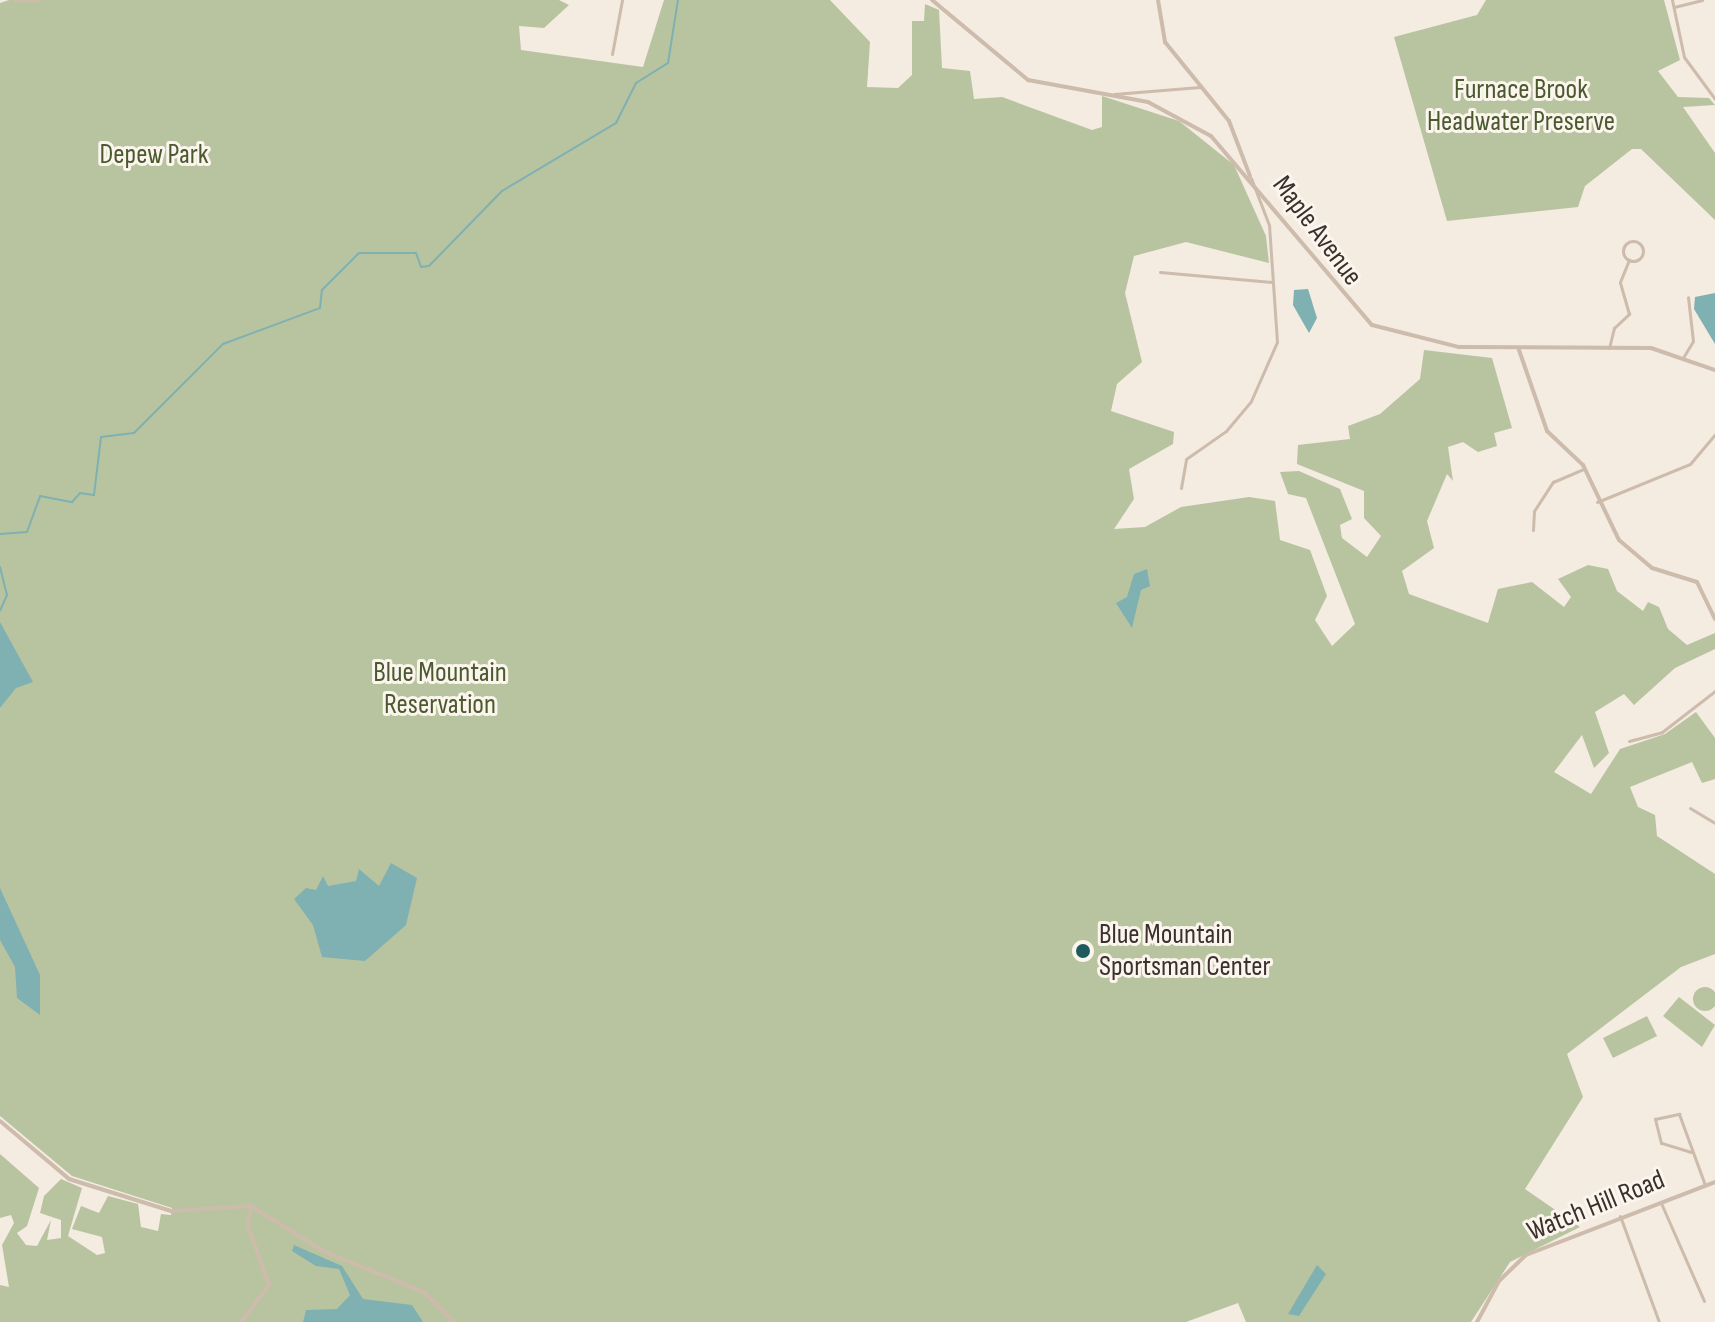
<!DOCTYPE html>
<html>
<head>
<meta charset="utf-8">
<style>
  body { margin:0 }
  #map { position:relative; width:1715px; height:1322px; overflow:hidden; background:#f4ebe1; font-family:"Sofia Sans Condensed",sans-serif }
  div>[style] { position:absolute }
  .green>* { inset:0; background:#b8c4a0 }
  .round { border-radius:50% }
  .water>* { inset:0; background:#7fb0b2 }
  .stream>* { height:2px; margin:-1px; padding:0 1px; transform-origin:1px; border-radius:1px; background:#7fb0b2 }
  .minor>* { height:3px; margin:-1.5px; padding:0 1.5px; transform-origin:1.5px; border-radius:1.5px; background:#cdbbac }
  .minor>.ring { margin:-1.5px; padding:0; box-sizing:content-box; background:none; border:3px solid #cdbbac; border-radius:50% }
  .tertiary>* { height:4px; margin:-2px; padding:0 2px; transform-origin:2px; border-radius:2px; background:#cdbbac }
  .dots>* { width:22px; height:22px; translate:-50% -50%; box-sizing:border-box; border:4px solid #fbf5ee; border-radius:50% }
  span { translate:-50% -50%; white-space:nowrap; text-align:center; line-height:1.15; -webkit-text-stroke:6px #fbf5ee; paint-order:stroke }
  .park-label { font-size:28px; color:#4a5a2e }
  .street-label { font-size:28px; color:#3b302b }
  .poi-label { font-size:28px; color:#3b302b }
  .left { translate:0 -50%; text-align:left }
</style>
</head>
<body>
<div id="map">
  <div class="green">
    <i style="clip-path:polygon(9px 0,559px 0,569px 5px,544px 28px,519px 26px,521px 50px,643px 67px,664px 0,830px 0,870px 42px,867px 87px,898px 88px,912px 75px,912px 21px,924px 21px,925px 4px,939px 10px,942px 68px,970px 71px,974px 99px,1002px 97px,1092px 130px,1102px 127px,1102px 96px,1179px 121px,1234px 165px,1266px 236px,1269px 263px,1186px 242px,1134px 256px,1125px 293px,1142px 362px,1117px 384px,1111px 411px,1174px 432px,1173px 444px,1129px 469px,1134px 499px,1114px 529px,1145px 527px,1181px 507px,1249px 497px,1275px 501px,1280px 540px,1310px 550px,1327px 596px,1315px 620px,1332px 646px,1355px 624px,1306px 498px,1288px 494px,1280px 472px,1299px 471px,1340px 489px,1352px 519px,1340px 525px,1342px 538px,1367px 557px,1381px 536px,1364px 518px,1364px 491px,1297px 464px,1298px 445px,1350px 439px,1348px 426px,1380px 414px,1420px 379px,1424px 350px,1492px 358px,1512px 428px,1494px 433px,1497px 446px,1478px 452px,1463px 442px,1448px 447px,1453px 481px,1447px 474px,1427px 521px,1434px 548px,1402px 571px,1409px 594px,1488px 623px,1498px 589px,1532px 582px,1564px 607px,1571px 597px,1558px 579px,1588px 565px,1608px 569px,1617px 591px,1643px 611px,1648px 602px,1659px 607px,1668px 629px,1687px 645px,1715px 633px,1715px 649px,1675px 668px,1634px 705px,1624px 694px,1595px 712px,1609px 753px,1594px 768px,1582px 735px,1554px 772px,1591px 794px,1620px 749px,1665px 734px,1696px 712px,1715px 738px,1715px 779px,1702px 783px,1692px 762px,1630px 787px,1638px 807px,1655px 815px,1657px 836px,1715px 874px,1715px 954px,1681px 967px,1567px 1054px,1583px 1097px,1525px 1189px,1580px 1227px,1510px 1262px,1471px 1322px,1246px 1322px,1238px 1303px,1186px 1322px,0 1322px,0 1285px,9px 1287px,2px 1245px,14px 1223px,11px 1215px,0 1218px,0 1154px,39px 1188px,27px 1226px,17px 1233px,26px 1245px,37px 1246px,51px 1220px,47px 1240px,61px 1238px,61px 1220px,40px 1213px,44px 1196px,61px 1179px,82px 1188px,68px 1236px,97px 1255px,105px 1253px,102px 1237px,72px 1229px,81px 1206px,99px 1213px,108px 1196px,138px 1204px,141px 1227px,158px 1231px,161px 1214px,171px 1215px,172px 1208px,72px 1176px,0 1116px,0 3px)"></i>
    <i style="clip-path:polygon(1486px 0,1664px 0,1680px 60px,1658px 71px,1678px 97px,1709px 98px,1715px 105px,1683px 107px,1715px 153px,1715px 220px,1641px 149px,1632px 149px,1585px 186px,1578px 207px,1447px 221px,1394px 37px,1477px 15px)"></i>
    <i class="round" style="left:1693px;top:987px;width:24px;height:24px"></i>
    <i style="clip-path:polygon(1679px 997px,1715px 1025px,1702px 1047px,1663px 1016px)"></i>
    <i style="clip-path:polygon(1647px 1016px,1657px 1036px,1613px 1058px,1603px 1038px)"></i>
  </div>
  <div class="water">
    <i style="clip-path:polygon(1308px 289px,1317px 318px,1309px 333px,1293px 305px,1294px 290px)"></i>
    <i style="clip-path:polygon(1715px 293px,1715px 344px,1694px 309px,1695px 297px)"></i>
    <i style="clip-path:polygon(1147px 569px,1150px 586px,1141px 590px,1132px 628px,1116px 603px,1127px 597px,1134px 574px)"></i>
    <i style="clip-path:polygon(0 622px,33px 682px,16px 688px,0 708px)"></i>
    <i style="clip-path:polygon(391px 863px,417px 878px,406px 925px,365px 961px,322px 957px,313px 925px,294px 899px,306px 888px,316px 890px,323px 876px,328px 886px,356px 881px,359px 869px,379px 886px)"></i>
    <i style="clip-path:polygon(0 888px,40px 975px,40px 1015px,17px 998px,15px 967px,0 940px)"></i>
    <i style="clip-path:polygon(294px 1245px,342px 1266px,363px 1299px,412px 1305px,423px 1322px,303px 1322px,306px 1310px,337px 1309px,350px 1295px,339px 1269px,316px 1266px,292px 1251px)"></i>
    <i style="clip-path:polygon(1317px 1265px,1326px 1274px,1299px 1316px,1288px 1314px)"></i>
  </div>
  <div class="stream">
    <i style="left:0;top:534px;width:27px;rotate:-4deg"></i>
    <i style="left:27px;top:532px;width:38px;rotate:-70deg"></i>
    <i style="left:40px;top:496px;width:33px;rotate:11deg"></i>
    <i style="left:72px;top:502px;width:12px;rotate:-48deg"></i>
    <i style="left:80px;top:493px;width:14px;rotate:8deg"></i>
    <i style="left:94px;top:495px;width:58px;rotate:-83.1deg"></i>
    <i style="left:101px;top:437px;width:33px;rotate:-7deg"></i>
    <i style="left:134px;top:433px;width:126px;rotate:-45deg"></i>
    <i style="left:223px;top:344px;width:103px;rotate:-20.4deg"></i>
    <i style="left:320px;top:308px;width:18px;rotate:-84deg"></i>
    <i style="left:322px;top:290px;width:52px;rotate:-45deg"></i>
    <i style="left:359px;top:253px;width:57px"></i>
    <i style="left:416px;top:253px;width:15px;rotate:70deg"></i>
    <i style="left:421px;top:267px;width:8px;rotate:-7deg"></i>
    <i style="left:429px;top:266px;width:105px;rotate:-45.8deg"></i>
    <i style="left:502px;top:191px;width:133px;rotate:-30.8deg"></i>
    <i style="left:616px;top:123px;width:45px;rotate:-63.4deg"></i>
    <i style="left:636px;top:83px;width:38px;rotate:-32deg"></i>
    <i style="left:668px;top:63px;width:64px;rotate:-81deg"></i>
    <i style="left:0;top:567px;width:29px;rotate:76deg"></i>
    <i style="left:7px;top:595px;width:17px;rotate:114deg"></i>
  </div>
  <div class="minor">
    <i style="left:14px;top:0;width:25px"></i>
    <i style="left:1672px;top:0;width:58px;rotate:78.1deg"></i>
    <i style="left:1684px;top:57px;width:52px;rotate:53.6deg"></i>
    <i style="left:1674px;top:7px;width:29px;rotate:-14deg"></i>
    <i style="left:612px;top:54px;width:55px;rotate:-79.5deg"></i>
    <i style="left:1114px;top:94px;width:86px;rotate:-4.7deg"></i>
    <i class="ring" style="left:1623px;top:241px;width:17px;height:17px"></i>
    <i style="left:1160px;top:272px;width:113px;rotate:5.1deg"></i>
    <i style="left:1609px;top:348px;width:21px;rotate:-76deg"></i>
    <i style="left:1614px;top:328px;width:21px;rotate:-43deg"></i>
    <i style="left:1629px;top:314px;width:33px;rotate:-106deg"></i>
    <i style="left:1620px;top:282px;width:24px;rotate:-68deg"></i>
    <i style="left:1684px;top:356px;width:17px;rotate:-59deg"></i>
    <i style="left:1693px;top:341px;width:44px;rotate:-96.5deg"></i>
    <i style="left:1181px;top:488px;width:29px;rotate:-80deg"></i>
    <i style="left:1186px;top:459px;width:49px;rotate:-35deg"></i>
    <i style="left:1226px;top:431px;width:39px;rotate:-50deg"></i>
    <i style="left:1251px;top:401px;width:64px;rotate:-66.2deg"></i>
    <i style="left:1277px;top:342px;width:117px;rotate:-93.9deg"></i>
    <i style="left:1269px;top:225px;width:50px;rotate:-111deg"></i>
    <i style="left:1597px;top:502px;width:100px;rotate:-22.2deg"></i>
    <i style="left:1690px;top:464px;width:39px;rotate:-50deg"></i>
    <i style="left:1533px;top:530px;width:19px;rotate:-87deg"></i>
    <i style="left:1534px;top:511px;width:35px;rotate:-57deg"></i>
    <i style="left:1553px;top:482px;width:34px;rotate:-23deg"></i>
    <i style="left:1629px;top:741px;width:34px;rotate:-15deg"></i>
    <i style="left:1662px;top:732px;width:67px;rotate:-37.7deg"></i>
    <i style="left:1690px;top:808px;width:29px;rotate:31deg"></i>
    <i style="left:1691px;top:1152px;width:31px;rotate:-163deg"></i>
    <i style="left:1661px;top:1143px;width:25px;rotate:-104deg"></i>
    <i style="left:1655px;top:1119px;width:25px;rotate:-12deg"></i>
    <i style="left:1679px;top:1114px;width:76px;rotate:69.9deg"></i>
    <i style="left:1661px;top:1203px;width:107px;rotate:66.3deg"></i>
    <i style="left:1620px;top:1216px;width:113px;rotate:69.8deg"></i>
  </div>
  <div class="tertiary">
    <i style="left:932px;top:0;width:125px;rotate:39.8deg"></i>
    <i style="left:1028px;top:80px;width:122px;rotate:10.4deg"></i>
    <i style="left:1148px;top:102px;width:72px;rotate:28.4deg"></i>
    <i style="left:1211px;top:136px;width:248px;rotate:49.6deg"></i>
    <i style="left:1372px;top:325px;width:90px;rotate:14.2deg"></i>
    <i style="left:1459px;top:347px;width:192px;rotate:0.3deg"></i>
    <i style="left:1651px;top:348px;width:68px;rotate:19deg"></i>
    <i style="left:1158px;top:0;width:43px;rotate:80.5deg"></i>
    <i style="left:1165px;top:42px;width:102px;rotate:51deg"></i>
    <i style="left:1229px;top:121px;width:59px;rotate:69.1deg"></i>
    <i style="left:1519px;top:350px;width:86px;rotate:70.9deg"></i>
    <i style="left:1547px;top:431px;width:50px;rotate:43.4deg"></i>
    <i style="left:1583px;top:465px;width:83px;rotate:64.4deg"></i>
    <i style="left:1619px;top:540px;width:43px;rotate:40.3deg"></i>
    <i style="left:1652px;top:568px;width:47px;rotate:17.3deg"></i>
    <i style="left:1697px;top:582px;width:41px;rotate:64.1deg"></i>
    <i style="left:0;top:1121px;width:90px;rotate:40deg"></i>
    <i style="left:69px;top:1179px;width:107px;rotate:17.4deg"></i>
    <i style="left:171px;top:1211px;width:80px;rotate:-3.6deg"></i>
    <i style="left:251px;top:1206px;width:87px;rotate:31.9deg"></i>
    <i style="left:325px;top:1252px;width:107px;rotate:22deg"></i>
    <i style="left:424px;top:1292px;width:42px;rotate:45deg"></i>
    <i style="left:241px;top:1322px;width:46px;rotate:-52.9deg"></i>
    <i style="left:269px;top:1285px;width:63px;rotate:-109.6deg"></i>
    <i style="left:248px;top:1226px;width:20px;rotate:-81deg"></i>
    <i style="left:1477px;top:1322px;width:47px;rotate:-61.8deg"></i>
    <i style="left:1499px;top:1281px;width:37px;rotate:-44deg"></i>
    <i style="left:1526px;top:1255px;width:203px;rotate:-21.1deg"></i>
  </div>
  <div class="dots">
    <i style="left:1083px;top:951px;background:#1f5a5e"></i>
  </div>
  <div class="park-label">
    <span style="left:1521px;top:106px">Furnace Brook<br>Headwater Preserve</span>
    <span style="left:154px;top:155px">Depew Park</span>
    <span style="left:440px;top:689px">Blue Mountain<br>Reservation</span>
  </div>
  <div class="street-label">
    <span style="left:1317px;top:231px;rotate:53deg">Maple Avenue</span>
    <span style="left:1596px;top:1206px;rotate:-22deg">Watch Hill Road</span>
  </div>
  <div class="poi-label">
    <span class="left" style="left:1099px;top:951px">Blue Mountain<br>Sportsman Center</span>
  </div>
</div>
</body>
</html>
